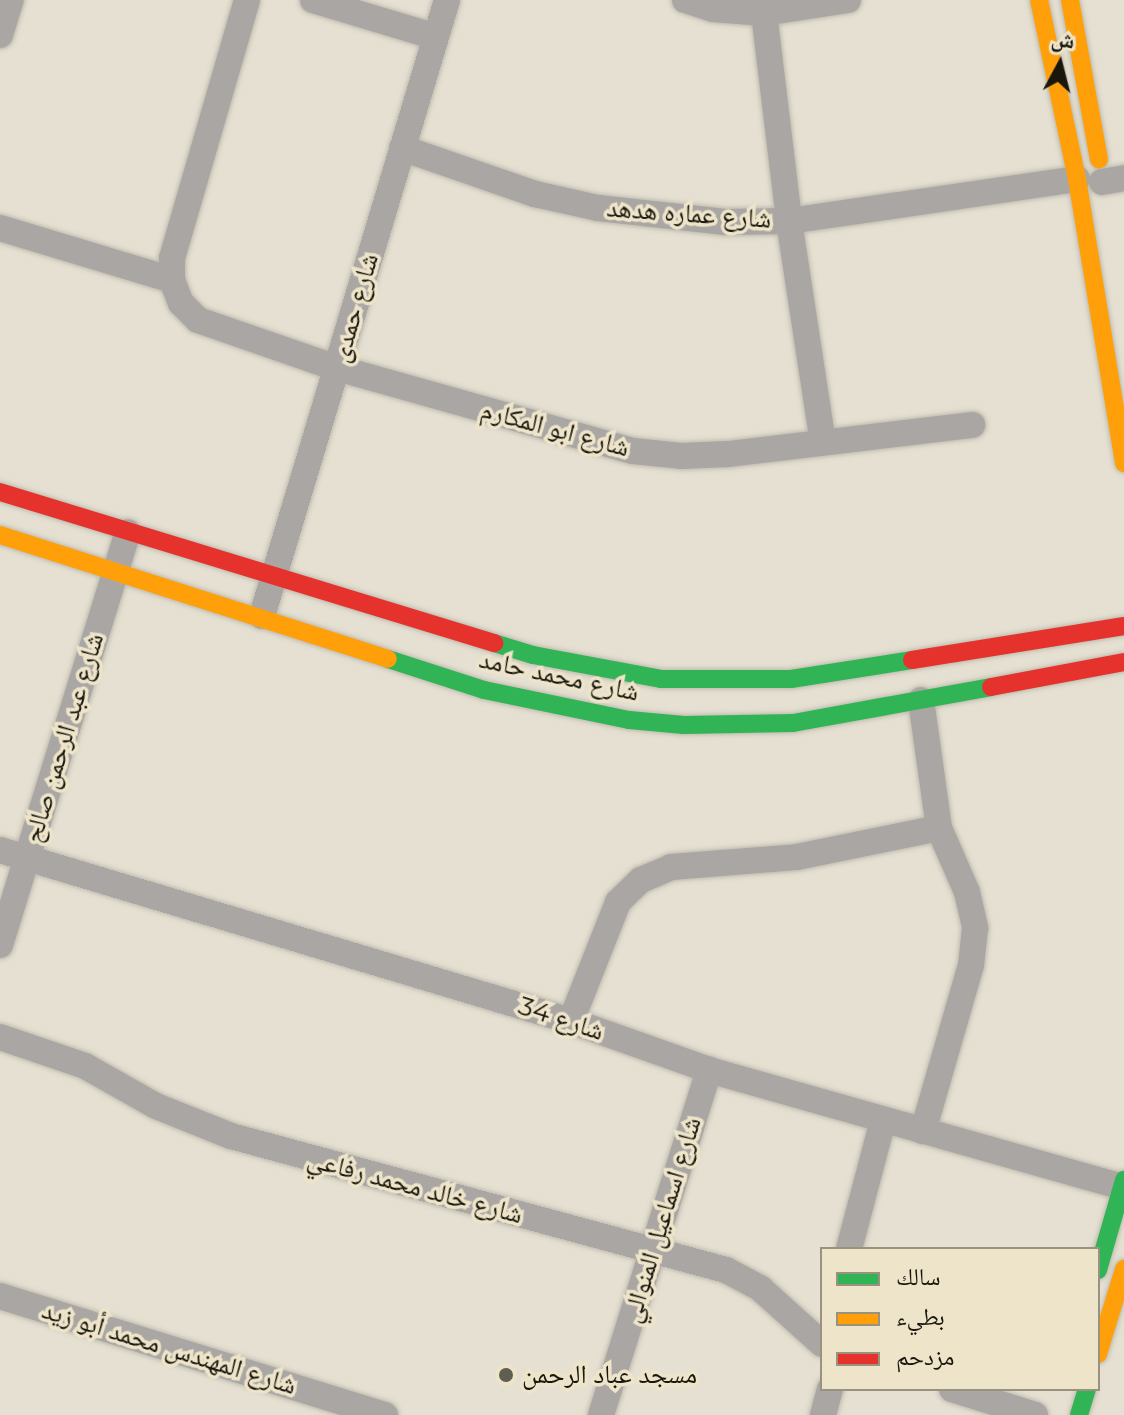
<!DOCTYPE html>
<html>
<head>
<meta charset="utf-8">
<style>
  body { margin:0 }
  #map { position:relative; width:1124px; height:1415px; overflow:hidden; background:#e5e0d1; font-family:Montserrat,"Noto Naskh Arabic",sans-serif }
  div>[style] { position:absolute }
  .roads { filter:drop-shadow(0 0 2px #bfbbaf) drop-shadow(0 0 2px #bfbbaf) }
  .street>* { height:26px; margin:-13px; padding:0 13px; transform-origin:13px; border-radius:13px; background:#a9a6a4 }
  .fast>* { height:18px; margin:-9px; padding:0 9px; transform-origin:9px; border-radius:9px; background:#30b455 }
  .slow>* { height:18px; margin:-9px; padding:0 9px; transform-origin:9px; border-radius:9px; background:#ff9f0a }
  .jam>* { height:18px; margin:-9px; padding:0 9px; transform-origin:9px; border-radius:9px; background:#e5322d }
  .dots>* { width:22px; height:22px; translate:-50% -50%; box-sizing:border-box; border:4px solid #ede4c9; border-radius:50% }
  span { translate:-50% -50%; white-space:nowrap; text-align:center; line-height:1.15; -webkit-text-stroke:7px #ede4c9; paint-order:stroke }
  .street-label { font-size:26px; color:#19160d }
  .poi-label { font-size:26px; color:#19160d }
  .left { translate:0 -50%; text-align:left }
  .legend { position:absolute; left:820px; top:1247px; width:280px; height:144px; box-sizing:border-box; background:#ede4c9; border:2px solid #98927e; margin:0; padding:10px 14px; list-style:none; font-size:24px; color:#19160d }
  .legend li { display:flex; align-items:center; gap:16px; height:40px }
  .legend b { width:40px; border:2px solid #98927e }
  .north { position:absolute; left:1020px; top:24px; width:80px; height:80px; -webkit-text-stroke:6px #ede4c9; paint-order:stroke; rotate:7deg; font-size:22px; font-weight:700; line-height:32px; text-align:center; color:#19160d }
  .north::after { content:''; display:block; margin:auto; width:28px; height:36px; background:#19160d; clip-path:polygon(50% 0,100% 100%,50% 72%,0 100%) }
</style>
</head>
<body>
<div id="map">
  <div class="roads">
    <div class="street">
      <i style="left:247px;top:0;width:269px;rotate:106.2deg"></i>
      <i style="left:172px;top:258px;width:22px;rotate:90deg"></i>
      <i style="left:172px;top:280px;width:25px;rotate:69deg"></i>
      <i style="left:181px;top:303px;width:24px;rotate:45deg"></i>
      <i style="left:198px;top:320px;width:147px;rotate:19.1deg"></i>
      <i style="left:337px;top:368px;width:307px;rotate:15.7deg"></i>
      <i style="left:633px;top:451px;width:48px;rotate:5.9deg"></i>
      <i style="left:681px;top:456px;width:47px;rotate:-2.4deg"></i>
      <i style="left:728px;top:454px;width:246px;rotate:-6.8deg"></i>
      <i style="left:313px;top:0;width:128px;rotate:16.7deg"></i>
      <i style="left:685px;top:0;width:29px;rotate:18deg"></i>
      <i style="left:713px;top:9px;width:51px;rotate:4.5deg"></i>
      <i style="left:764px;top:13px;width:85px;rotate:-8.8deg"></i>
      <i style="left:764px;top:13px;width:209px;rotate:83.1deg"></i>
      <i style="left:789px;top:221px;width:224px;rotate:81.3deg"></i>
      <i style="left:0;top:35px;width:37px;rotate:-73deg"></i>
      <i style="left:402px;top:148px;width:141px;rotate:19.1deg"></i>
      <i style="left:535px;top:194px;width:65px;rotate:12.5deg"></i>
      <i style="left:598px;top:208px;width:128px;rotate:6.3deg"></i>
      <i style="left:725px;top:222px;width:64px;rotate:-0.9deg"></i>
      <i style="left:789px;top:221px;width:291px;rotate:-8.3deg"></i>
      <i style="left:1102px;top:182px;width:22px;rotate:-10deg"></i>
      <i style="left:0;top:228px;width:180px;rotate:16.8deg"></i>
      <i style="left:262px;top:616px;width:643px;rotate:-73.28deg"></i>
      <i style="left:921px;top:700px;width:129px;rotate:82deg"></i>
      <i style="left:939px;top:828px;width:70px;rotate:66.4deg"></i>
      <i style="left:967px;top:892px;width:37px;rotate:77deg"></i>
      <i style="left:975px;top:928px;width:37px;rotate:96deg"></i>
      <i style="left:971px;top:965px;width:173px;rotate:106.1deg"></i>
      <i style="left:0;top:850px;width:596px;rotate:16.67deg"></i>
      <i style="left:571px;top:1021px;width:146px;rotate:19.5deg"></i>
      <i style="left:709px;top:1070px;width:429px;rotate:15.8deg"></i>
      <i style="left:0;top:945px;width:432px;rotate:-72.8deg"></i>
      <i style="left:571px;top:1021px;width:128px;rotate:-68.4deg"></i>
      <i style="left:618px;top:902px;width:32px;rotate:-44deg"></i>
      <i style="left:641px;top:880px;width:33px;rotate:-23deg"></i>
      <i style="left:671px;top:867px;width:126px;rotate:-4.5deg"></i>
      <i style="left:797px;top:857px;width:145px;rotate:-11.5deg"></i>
      <i style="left:0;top:1037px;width:90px;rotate:18.8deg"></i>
      <i style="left:85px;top:1066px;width:81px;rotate:29.4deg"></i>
      <i style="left:156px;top:1106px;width:81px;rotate:21.8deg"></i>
      <i style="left:231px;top:1136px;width:513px;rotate:15.15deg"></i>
      <i style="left:726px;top:1270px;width:40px;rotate:28deg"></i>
      <i style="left:761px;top:1289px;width:82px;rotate:42deg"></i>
      <i style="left:849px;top:1249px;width:133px;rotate:-75.2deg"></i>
      <i style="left:0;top:1296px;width:403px;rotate:17.2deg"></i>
      <i style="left:952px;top:1389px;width:87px;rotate:17.4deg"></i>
      <i style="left:601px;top:1415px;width:362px;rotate:-72.6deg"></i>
      <i style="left:823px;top:1415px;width:27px;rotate:-75deg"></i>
    </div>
    <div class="fast">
      <i style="left:494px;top:643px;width:41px;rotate:17.1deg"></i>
      <i style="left:533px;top:655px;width:130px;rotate:10.6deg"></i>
      <i style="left:661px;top:679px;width:130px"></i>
      <i style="left:791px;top:679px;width:122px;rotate:-8.9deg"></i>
      <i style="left:388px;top:659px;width:101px;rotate:17.9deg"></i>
      <i style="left:484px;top:690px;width:148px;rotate:11.7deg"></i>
      <i style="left:629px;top:720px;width:55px;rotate:5.2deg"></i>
      <i style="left:684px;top:725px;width:109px;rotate:-1.1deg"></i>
      <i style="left:793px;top:723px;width:201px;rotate:-10.3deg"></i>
      <i style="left:1098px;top:1270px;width:94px;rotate:-73.9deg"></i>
      <i style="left:1079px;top:1415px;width:27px;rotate:-73deg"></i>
    </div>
    <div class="slow">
      <i style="left:1039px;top:0;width:183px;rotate:78deg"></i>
      <i style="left:1077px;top:179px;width:288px;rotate:80.6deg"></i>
      <i style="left:1070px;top:0;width:162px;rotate:79.7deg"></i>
      <i style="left:0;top:535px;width:407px;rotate:17.7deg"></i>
      <i style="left:1098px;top:1354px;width:89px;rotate:-73deg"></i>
    </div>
    <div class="jam">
      <i style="left:0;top:492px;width:517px;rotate:17deg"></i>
      <i style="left:912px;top:660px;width:215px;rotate:-9.1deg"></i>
      <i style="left:991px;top:687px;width:135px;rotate:-10.6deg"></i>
    </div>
  </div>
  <div class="dots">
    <i style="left:506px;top:1375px;background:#605d52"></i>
  </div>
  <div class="street-label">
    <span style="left:689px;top:214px;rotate:4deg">شارع عماره هدهد</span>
    <span style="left:355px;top:308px;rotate:-74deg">شارع حمدى</span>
    <span style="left:555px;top:429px;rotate:15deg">شارع ابو المكارم</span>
    <span style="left:559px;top:676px;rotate:12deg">شارع محمد حامد</span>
    <span style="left:64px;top:738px;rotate:-73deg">شارع عبد الرحمن صالح</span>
    <span style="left:561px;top:1019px;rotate:18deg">شارع 34</span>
    <span style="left:415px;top:1187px;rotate:15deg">شارع خالد محمد رفاعي</span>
    <span style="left:662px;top:1220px;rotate:-73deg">شارع اسماعيل المنوالي</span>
    <span style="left:169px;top:1348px;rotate:17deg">شارع المهندس محمد أبو زيد</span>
  </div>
  <div class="poi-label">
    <span class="left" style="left:522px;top:1375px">مسجد عباد الرحمن</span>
  </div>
  <ul class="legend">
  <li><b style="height:10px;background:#30b455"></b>سالك</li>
  <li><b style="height:10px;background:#ff9f0a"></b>بطيء</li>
  <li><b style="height:10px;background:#e5322d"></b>مزدحم</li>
  </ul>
  <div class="north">ش</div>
</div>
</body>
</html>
